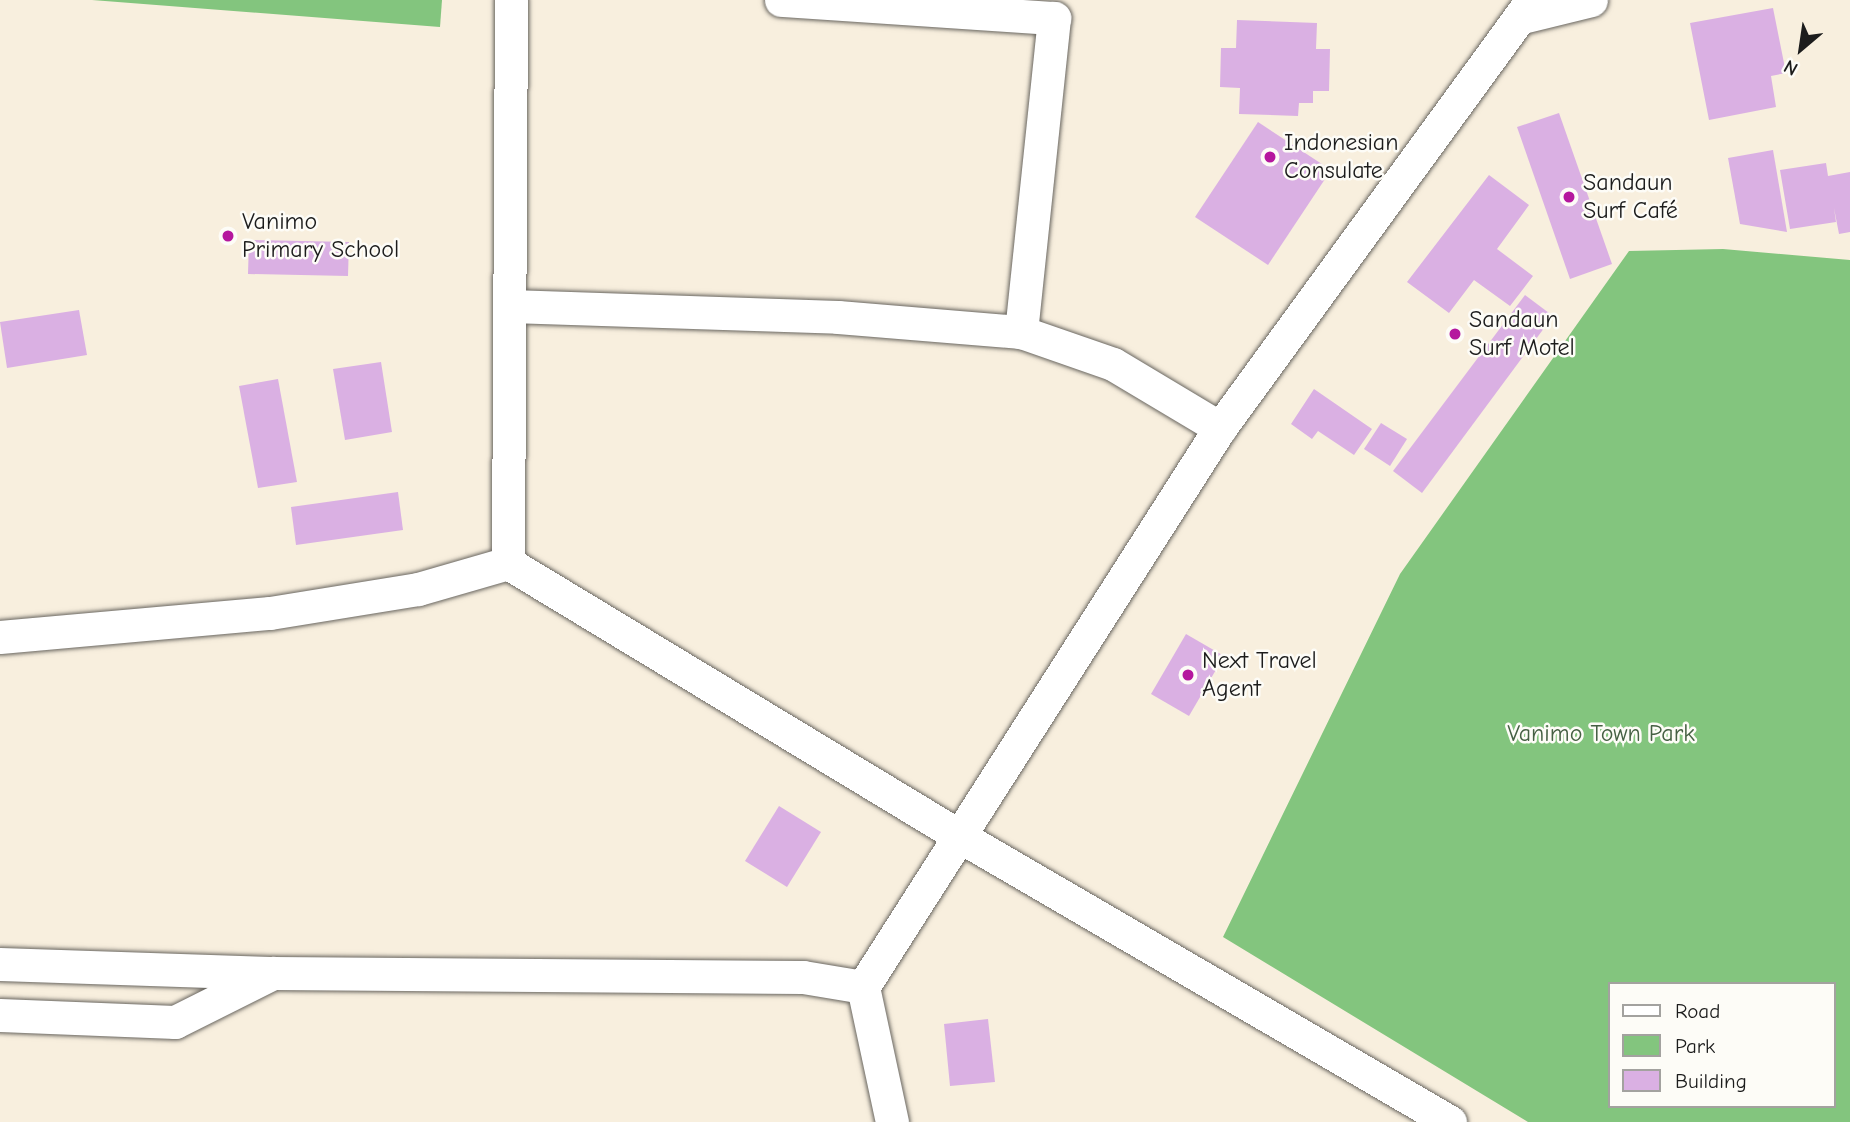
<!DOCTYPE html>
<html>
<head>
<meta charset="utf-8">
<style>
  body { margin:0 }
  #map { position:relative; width:1850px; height:1122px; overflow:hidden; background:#f8efde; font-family:"Comic Neue",sans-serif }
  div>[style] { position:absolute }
  .green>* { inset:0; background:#83c57e }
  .building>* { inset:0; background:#dab0e3 }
  .roads { filter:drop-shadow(0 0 2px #696660) drop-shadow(0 0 2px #696660) }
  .street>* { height:33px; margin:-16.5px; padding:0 16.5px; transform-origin:16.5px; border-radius:16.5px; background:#fff }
  .dots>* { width:19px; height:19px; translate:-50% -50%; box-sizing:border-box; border:4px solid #fdfcf7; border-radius:50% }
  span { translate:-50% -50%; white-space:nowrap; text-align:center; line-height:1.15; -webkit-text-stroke:5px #fdfcf7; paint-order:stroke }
  .poi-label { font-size:24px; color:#1c1c1c }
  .left { translate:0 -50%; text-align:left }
  .park-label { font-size:24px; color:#456043 }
  .legend { position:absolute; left:1608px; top:982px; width:228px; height:126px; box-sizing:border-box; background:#fdfcf7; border:2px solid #a3a29f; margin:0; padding:9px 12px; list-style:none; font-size:21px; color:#1c1c1c }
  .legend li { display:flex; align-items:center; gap:14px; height:35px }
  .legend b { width:35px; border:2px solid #a3a29f }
  .north { position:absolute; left:1766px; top:14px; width:70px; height:70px; -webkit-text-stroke:5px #fdfcf7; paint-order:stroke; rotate:209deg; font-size:19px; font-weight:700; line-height:28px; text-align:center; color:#1c1c1c }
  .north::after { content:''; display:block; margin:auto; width:24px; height:32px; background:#1c1c1c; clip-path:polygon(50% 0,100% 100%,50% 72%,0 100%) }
</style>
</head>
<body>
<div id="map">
  <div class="green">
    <i style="clip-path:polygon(92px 0,442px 0,440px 27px)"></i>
    <i style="clip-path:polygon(evenodd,1723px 249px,1850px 260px,1850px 1122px,1528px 1122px,1223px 937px,1400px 574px,1629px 251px,1723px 249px,1610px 984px,1834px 984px,1834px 1106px,1610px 1106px,1610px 984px)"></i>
  </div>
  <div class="building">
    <i style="clip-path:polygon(1773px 8px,1786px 73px,1771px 76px,1776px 107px,1709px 120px,1690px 23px)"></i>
    <i style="clip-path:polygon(1237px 20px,1317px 23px,1316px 49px,1330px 49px,1329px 91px,1313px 91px,1313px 103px,1299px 103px,1298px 116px,1239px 114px,1240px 88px,1220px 87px,1221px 48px,1236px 48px)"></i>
    <i style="clip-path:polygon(1559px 113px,1612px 264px,1570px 279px,1517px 127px)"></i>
    <i style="clip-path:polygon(1258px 122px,1331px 170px,1268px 265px,1195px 217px)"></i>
    <i style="clip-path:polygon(1773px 150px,1787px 232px,1740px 224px,1728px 158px)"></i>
    <i style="clip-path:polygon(1826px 163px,1828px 176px,1850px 172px,1850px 232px,1839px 234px,1834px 208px,1836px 222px,1790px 229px,1780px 170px)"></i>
    <i style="clip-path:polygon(1489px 175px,1529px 205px,1497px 249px,1533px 276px,1510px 306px,1474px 280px,1449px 313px,1407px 282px)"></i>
    <i style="clip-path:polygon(249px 240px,349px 242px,348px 276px,248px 274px)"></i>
    <i style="clip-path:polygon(1525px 295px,1553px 316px,1422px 493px,1393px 471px)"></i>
    <i style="clip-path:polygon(79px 310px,87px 355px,7px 368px,0 322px)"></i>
    <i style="clip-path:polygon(381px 362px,392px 432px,345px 440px,333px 369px)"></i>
    <i style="clip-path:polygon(278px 379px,297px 482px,258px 488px,239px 386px)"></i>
    <i style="clip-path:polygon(1314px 389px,1372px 429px,1354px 455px,1318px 431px,1312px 439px,1291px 424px)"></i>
    <i style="clip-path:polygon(1381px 423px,1407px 439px,1390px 466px,1364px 449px)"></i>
    <i style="clip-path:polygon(398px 492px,403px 530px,296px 545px,291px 507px)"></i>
    <i style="clip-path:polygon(1186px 634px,1224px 656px,1189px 716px,1151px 694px)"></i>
    <i style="clip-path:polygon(779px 806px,821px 832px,787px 887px,745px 861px)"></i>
    <i style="clip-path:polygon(988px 1019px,995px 1082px,950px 1086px,944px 1024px)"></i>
  </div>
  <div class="roads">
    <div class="street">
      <i style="left:511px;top:0;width:563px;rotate:90.31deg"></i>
      <i style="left:508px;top:563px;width:529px;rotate:31.17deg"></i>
      <i style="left:961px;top:837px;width:566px;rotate:30.23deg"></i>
      <i style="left:781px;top:0;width:274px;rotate:3.8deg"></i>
      <i style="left:1054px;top:18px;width:316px;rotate:96deg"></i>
      <i style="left:1522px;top:17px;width:71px;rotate:-13.8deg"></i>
      <i style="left:510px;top:306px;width:328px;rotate:1.9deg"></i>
      <i style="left:838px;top:317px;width:184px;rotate:4.7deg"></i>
      <i style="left:1021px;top:332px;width:97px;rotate:19.2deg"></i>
      <i style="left:1113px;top:364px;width:125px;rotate:30.9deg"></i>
      <i style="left:0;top:637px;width:271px;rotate:-5.1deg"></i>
      <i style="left:270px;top:613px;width:150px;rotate:-9.2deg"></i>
      <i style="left:418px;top:589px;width:94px;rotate:-16.1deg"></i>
      <i style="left:0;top:964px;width:270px;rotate:1.9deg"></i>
      <i style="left:0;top:1015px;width:175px;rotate:2.3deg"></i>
      <i style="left:175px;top:1022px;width:110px;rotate:-26.6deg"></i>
      <i style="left:273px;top:973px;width:530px;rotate:0.43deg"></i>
      <i style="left:803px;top:977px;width:61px;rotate:9.5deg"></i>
      <i style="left:892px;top:1122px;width:138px;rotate:-102.1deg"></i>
      <i style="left:863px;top:987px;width:663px;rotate:-57.44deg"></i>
      <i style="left:1220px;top:428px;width:530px;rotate:-53.91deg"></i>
    </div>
  </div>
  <div class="dots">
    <i style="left:1270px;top:157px;background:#b5179e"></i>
    <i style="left:1569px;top:197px;background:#b5179e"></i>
    <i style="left:228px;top:236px;background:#b5179e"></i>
    <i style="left:1455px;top:334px;background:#b5179e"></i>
    <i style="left:1188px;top:675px;background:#b5179e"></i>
  </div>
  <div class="poi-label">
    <span class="left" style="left:1284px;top:157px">Indonesian<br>Consulate</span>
    <span class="left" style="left:1583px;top:197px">Sandaun<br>Surf Café</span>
    <span class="left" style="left:242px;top:236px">Vanimo<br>Primary School</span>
    <span class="left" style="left:1469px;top:334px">Sandaun<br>Surf Motel</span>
    <span class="left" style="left:1202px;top:675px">Next Travel<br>Agent</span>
  </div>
  <div class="park-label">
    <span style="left:1601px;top:734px">Vanimo Town Park</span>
  </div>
  <ul class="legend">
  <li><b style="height:9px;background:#fff"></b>Road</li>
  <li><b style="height:19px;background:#83c57e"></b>Park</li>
  <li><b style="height:19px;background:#dab0e3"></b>Building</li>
  </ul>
  <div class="north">N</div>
</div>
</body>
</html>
